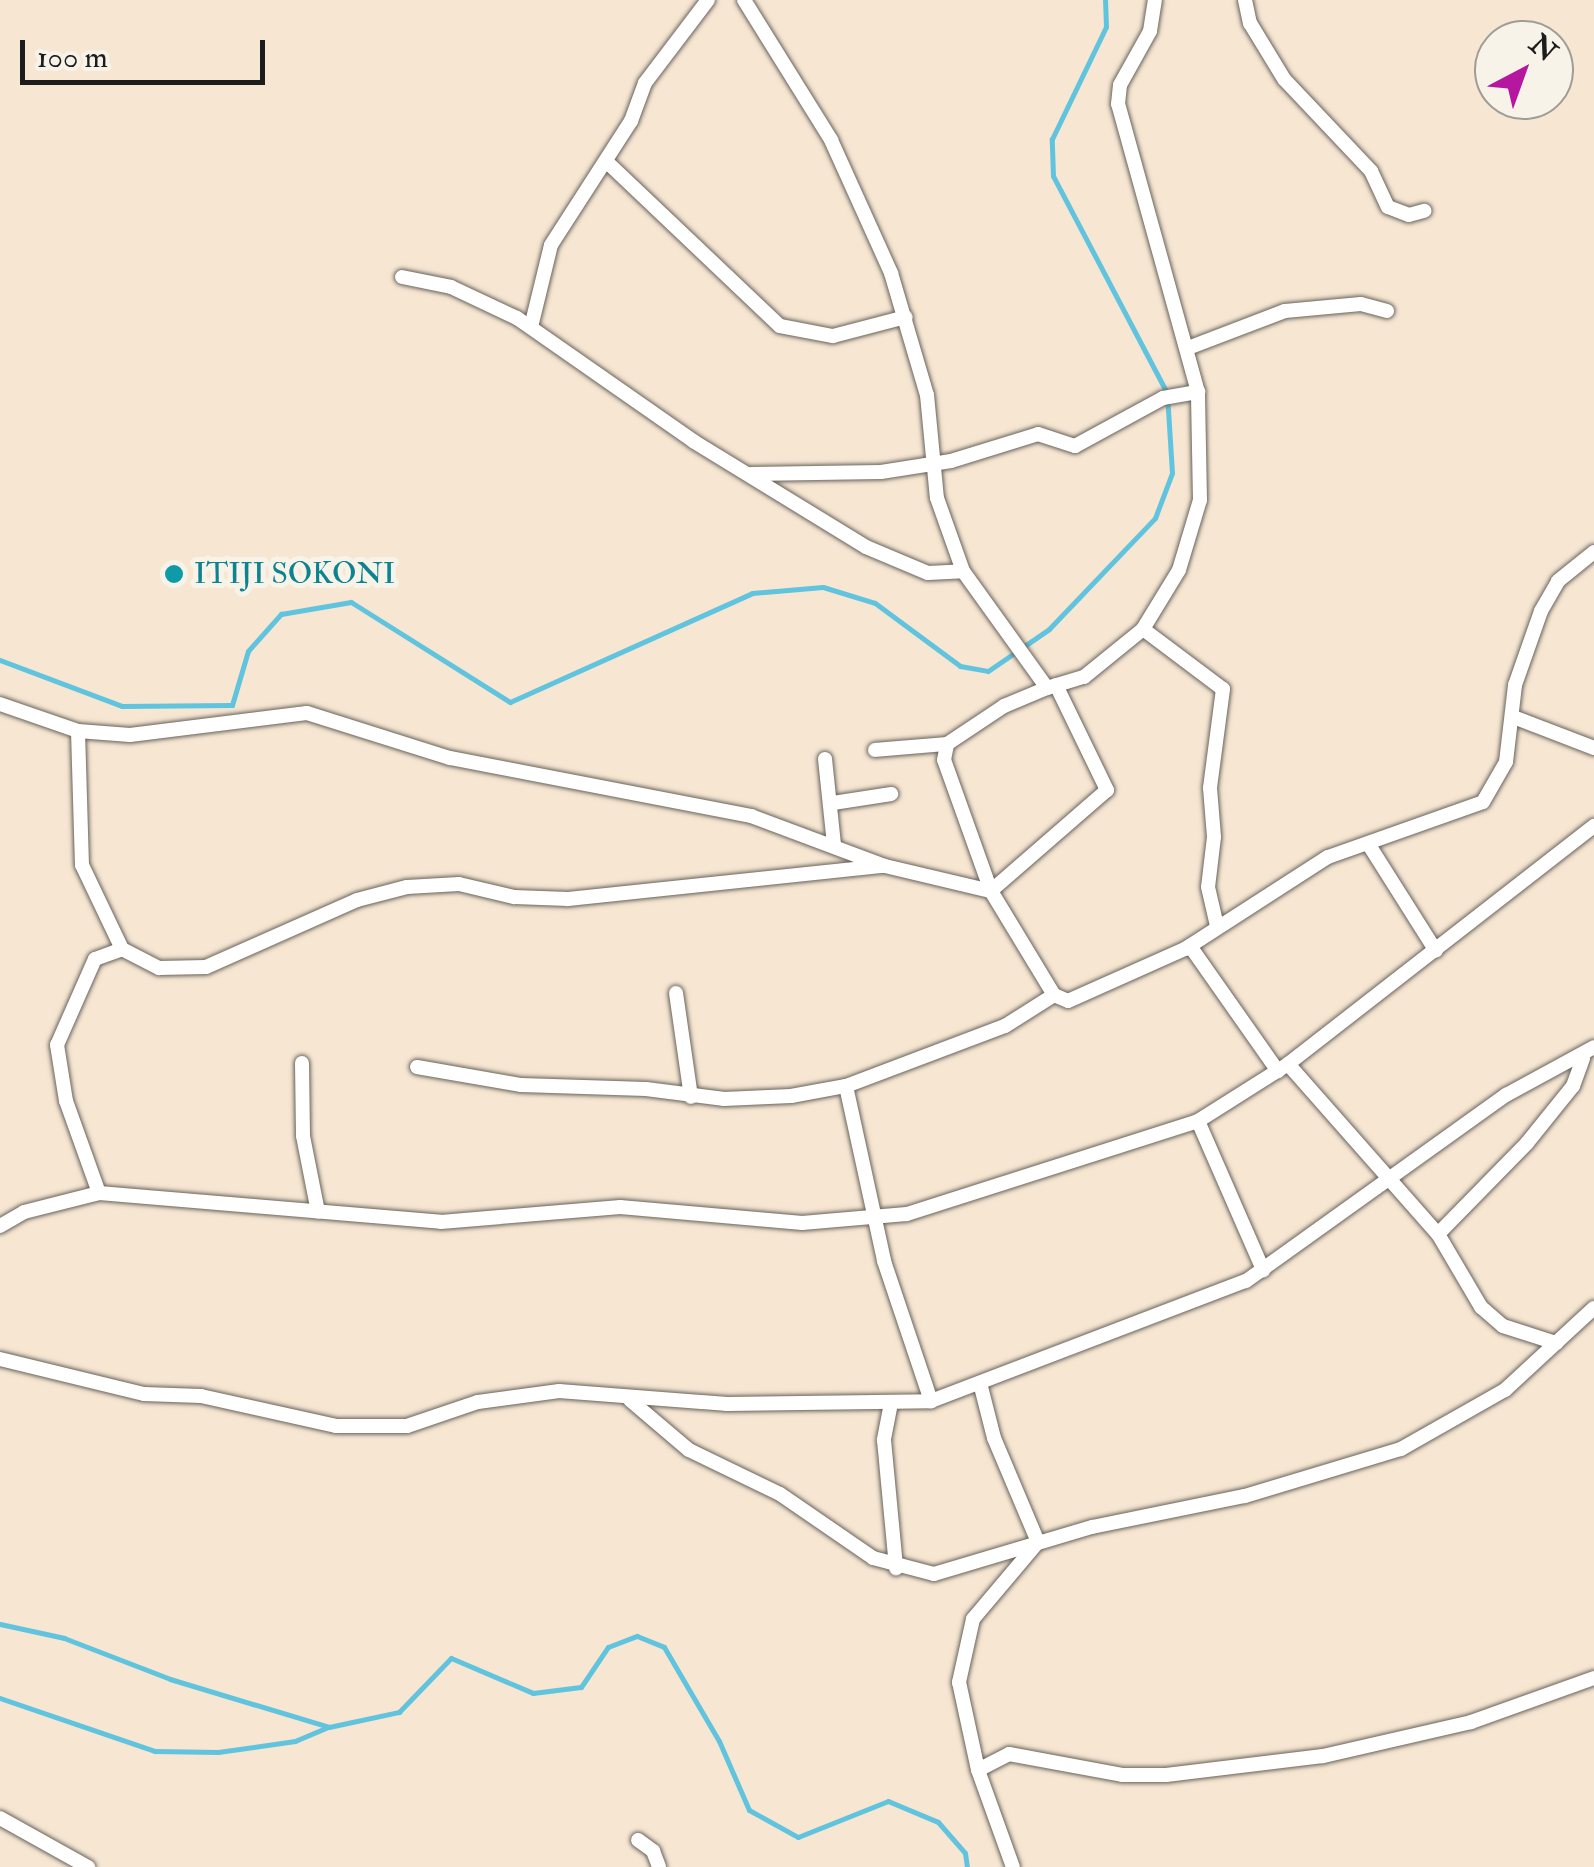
<!DOCTYPE html>
<html>
<head>
<meta charset="utf-8">
<style>
  body { margin:0 }
  #map { position:relative; width:1594px; height:1867px; overflow:hidden; background:#f6e6d2; font-family:"IM FELL Double Pica",serif }
  div>[style] { position:absolute }
  .stream>* { height:5px; margin:-2.5px; padding:0 2.5px; transform-origin:2.5px; border-radius:2.5px; background:#61c4df }
  .roads { filter:drop-shadow(0 0 2px #68635c) drop-shadow(0 0 2px #68635c) }
  .street>* { height:14px; margin:-7px; padding:0 7px; transform-origin:7px; border-radius:7px; background:#fff }
  .dots>* { width:28px; height:28px; translate:-50% -50%; box-sizing:border-box; border:5px solid #f7f3e8; border-radius:50% }
  span { translate:-50% -50%; white-space:nowrap; text-align:center; line-height:1.15; -webkit-text-stroke:10px #f7f3e8; paint-order:stroke }
  .culture-label { font-size:30px; color:#0d838f }
  .left { translate:0 -50%; text-align:left }
  .north { position:absolute; left:1474px; top:20px; width:100px; height:100px; box-sizing:border-box; background:#f7f3e8; border:2px solid #9f9d96; border-radius:50%; rotate:41deg; font-size:28px; font-weight:700; line-height:40px; text-align:center; color:#1c1c1c }
  .north::after { content:''; display:block; margin:auto; width:35px; height:45px; background:#b5179e; clip-path:polygon(50% 0,100% 100%,50% 72%,0 100%) }
  .scale { position:absolute; left:20px; top:40px; width:245px; height:45px; box-sizing:border-box; border:5px solid #1c1c1c; border-top:0; padding-left:12px; font-size:30px; line-height:35px; white-space:nowrap; color:#1c1c1c; -webkit-text-stroke:8px #f7f3e8; paint-order:stroke }
</style>
</head>
<body>
<div id="map">
  <div class="stream">
    <i style="left:0;top:660px;width:130px;rotate:20.7deg"></i>
    <i style="left:122px;top:706px;width:110px;rotate:-0.5deg"></i>
    <i style="left:232px;top:705px;width:56px;rotate:-73.5deg"></i>
    <i style="left:248px;top:651px;width:50px;rotate:-48.3deg"></i>
    <i style="left:281px;top:614px;width:71px;rotate:-9.7deg"></i>
    <i style="left:351px;top:602px;width:188px;rotate:32.2deg"></i>
    <i style="left:510px;top:702px;width:265px;rotate:-24.2deg"></i>
    <i style="left:752px;top:593px;width:71px;rotate:-4.8deg"></i>
    <i style="left:823px;top:587px;width:54px;rotate:17.1deg"></i>
    <i style="left:875px;top:603px;width:106px;rotate:36.5deg"></i>
    <i style="left:960px;top:666px;width:28px;rotate:10deg"></i>
    <i style="left:988px;top:671px;width:74px;rotate:-34.5deg"></i>
    <i style="left:1049px;top:629px;width:153px;rotate:-46.3deg"></i>
    <i style="left:1155px;top:518px;width:48px;rotate:-69.3deg"></i>
    <i style="left:1172px;top:473px;width:80px;rotate:-93.6deg"></i>
    <i style="left:1167px;top:393px;width:245px;rotate:-117.7deg"></i>
    <i style="left:1053px;top:176px;width:37px;rotate:-92deg"></i>
    <i style="left:1052px;top:139px;width:124px;rotate:-64.3deg"></i>
    <i style="left:1106px;top:27px;width:27px;rotate:-92deg"></i>
    <i style="left:0;top:1624px;width:66px;rotate:12.3deg"></i>
    <i style="left:64px;top:1638px;width:114px;rotate:21.1deg"></i>
    <i style="left:170px;top:1679px;width:166px;rotate:16.8deg"></i>
    <i style="left:329px;top:1727px;width:72px;rotate:-12.1deg"></i>
    <i style="left:399px;top:1712px;width:75px;rotate:-46.1deg"></i>
    <i style="left:451px;top:1658px;width:89px;rotate:23.1deg"></i>
    <i style="left:533px;top:1693px;width:48px;rotate:-7.1deg"></i>
    <i style="left:581px;top:1687px;width:48px;rotate:-56deg"></i>
    <i style="left:608px;top:1647px;width:31px;rotate:-21deg"></i>
    <i style="left:637px;top:1636px;width:29px;rotate:22deg"></i>
    <i style="left:664px;top:1647px;width:109px;rotate:59.7deg"></i>
    <i style="left:719px;top:1741px;width:75px;rotate:66.5deg"></i>
    <i style="left:749px;top:1810px;width:56px;rotate:28.9deg"></i>
    <i style="left:798px;top:1837px;width:97px;rotate:-21.8deg"></i>
    <i style="left:888px;top:1801px;width:54px;rotate:22.8deg"></i>
    <i style="left:938px;top:1822px;width:41px;rotate:48.9deg"></i>
    <i style="left:965px;top:1853px;width:14px;rotate:82deg"></i>
    <i style="left:0;top:1698px;width:164px;rotate:18.9deg"></i>
    <i style="left:155px;top:1751px;width:63px;rotate:0.9deg"></i>
    <i style="left:218px;top:1752px;width:78px;rotate:-8.1deg"></i>
    <i style="left:295px;top:1741px;width:34px;rotate:-23deg"></i>
  </div>
  <div class="roads">
    <div class="street">
      <i style="left:744px;top:0;width:165px;rotate:58.1deg"></i>
      <i style="left:831px;top:140px;width:146px;rotate:65.7deg"></i>
      <i style="left:891px;top:273px;width:127px;rotate:73.6deg"></i>
      <i style="left:927px;top:395px;width:103px;rotate:84.5deg"></i>
      <i style="left:937px;top:498px;width:77px;rotate:70.4deg"></i>
      <i style="left:963px;top:571px;width:144px;rotate:54.3deg"></i>
      <i style="left:1245px;top:0;width:24px;rotate:78deg"></i>
      <i style="left:1250px;top:23px;width:66px;rotate:58.7deg"></i>
      <i style="left:1284px;top:79px;width:127px;rotate:46.6deg"></i>
      <i style="left:1371px;top:171px;width:40px;rotate:65deg"></i>
      <i style="left:1388px;top:207px;width:22px;rotate:21deg"></i>
      <i style="left:1409px;top:215px;width:16px;rotate:-15deg"></i>
      <i style="left:607px;top:162px;width:238px;rotate:43.5deg"></i>
      <i style="left:780px;top:326px;width:54px;rotate:10.7deg"></i>
      <i style="left:833px;top:336px;width:75px;rotate:-14.6deg"></i>
      <i style="left:402px;top:277px;width:50px;rotate:11.5deg"></i>
      <i style="left:451px;top:287px;width:73px;rotate:25.2deg"></i>
      <i style="left:517px;top:318px;width:215px;rotate:34.9deg"></i>
      <i style="left:693px;top:441px;width:203px;rotate:31.5deg"></i>
      <i style="left:866px;top:547px;width:67px;rotate:22.8deg"></i>
      <i style="left:928px;top:573px;width:35px;rotate:-3deg"></i>
      <i style="left:531px;top:327px;width:84px;rotate:-76.3deg"></i>
      <i style="left:551px;top:245px;width:148px;rotate:-57.2deg"></i>
      <i style="left:631px;top:121px;width:40px;rotate:-69.8deg"></i>
      <i style="left:645px;top:83px;width:104px;rotate:-52.8deg"></i>
      <i style="left:1188px;top:348px;width:104px;rotate:-20.9deg"></i>
      <i style="left:1285px;top:311px;width:76px;rotate:-5.3deg"></i>
      <i style="left:1361px;top:304px;width:27px;rotate:15deg"></i>
      <i style="left:751px;top:474px;width:130px;rotate:-0.9deg"></i>
      <i style="left:881px;top:472px;width:71px;rotate:-8.9deg"></i>
      <i style="left:951px;top:461px;width:91px;rotate:-17.2deg"></i>
      <i style="left:1038px;top:434px;width:39px;rotate:18deg"></i>
      <i style="left:1075px;top:446px;width:100px;rotate:-28.6deg"></i>
      <i style="left:1163px;top:398px;width:36px;rotate:-10deg"></i>
      <i style="left:1143px;top:629px;width:100px;rotate:36.9deg"></i>
      <i style="left:1223px;top:689px;width:100px;rotate:97.5deg"></i>
      <i style="left:1210px;top:788px;width:49px;rotate:85.3deg"></i>
      <i style="left:1214px;top:837px;width:50px;rotate:96.8deg"></i>
      <i style="left:1208px;top:887px;width:40px;rotate:77deg"></i>
      <i style="left:1056px;top:685px;width:117px;rotate:64.1deg"></i>
      <i style="left:1107px;top:790px;width:154px;rotate:139deg"></i>
      <i style="left:991px;top:891px;width:139px;rotate:-109.7deg"></i>
      <i style="left:944px;top:760px;width:16px;rotate:-79deg"></i>
      <i style="left:947px;top:744px;width:69px;rotate:-33.7deg"></i>
      <i style="left:1004px;top:706px;width:47px;rotate:-22.7deg"></i>
      <i style="left:1047px;top:688px;width:39px;rotate:-17deg"></i>
      <i style="left:1084px;top:677px;width:76px;rotate:-39.1deg"></i>
      <i style="left:1143px;top:629px;width:69px;rotate:-58.6deg"></i>
      <i style="left:1179px;top:570px;width:73px;rotate:-73.3deg"></i>
      <i style="left:1200px;top:500px;width:108px;rotate:-91.1deg"></i>
      <i style="left:1198px;top:392px;width:299px;rotate:-105.5deg"></i>
      <i style="left:1118px;top:104px;width:19px;rotate:-84deg"></i>
      <i style="left:1120px;top:85px;width:62px;rotate:-60.9deg"></i>
      <i style="left:1150px;top:31px;width:31px;rotate:-81deg"></i>
      <i style="left:0;top:704px;width:83px;rotate:19.1deg"></i>
      <i style="left:78px;top:731px;width:52px;rotate:4.4deg"></i>
      <i style="left:130px;top:735px;width:178px;rotate:-7.1deg"></i>
      <i style="left:307px;top:713px;width:150px;rotate:17.5deg"></i>
      <i style="left:450px;top:758px;width:307px;rotate:10.9deg"></i>
      <i style="left:751px;top:816px;width:143px;rotate:20.5deg"></i>
      <i style="left:885px;top:866px;width:109px;rotate:13.3deg"></i>
      <i style="left:991px;top:891px;width:122px;rotate:58.8deg"></i>
      <i style="left:1054px;top:995px;width:15px;rotate:23deg"></i>
      <i style="left:1068px;top:1001px;width:128px;rotate:-24deg"></i>
      <i style="left:1185px;top:949px;width:170px;rotate:-32.8deg"></i>
      <i style="left:1328px;top:857px;width:164px;rotate:-19.5deg"></i>
      <i style="left:1483px;top:802px;width:46px;rotate:-60.1deg"></i>
      <i style="left:1506px;top:762px;width:78px;rotate:-83.3deg"></i>
      <i style="left:1515px;top:685px;width:78px;rotate:-70.6deg"></i>
      <i style="left:1541px;top:611px;width:34px;rotate:-60deg"></i>
      <i style="left:1558px;top:581px;width:46px;rotate:-38.9deg"></i>
      <i style="left:1516px;top:718px;width:84px;rotate:21deg"></i>
      <i style="left:78px;top:731px;width:134px;rotate:88.3deg"></i>
      <i style="left:82px;top:865px;width:93px;rotate:64.5deg"></i>
      <i style="left:122px;top:949px;width:42px;rotate:27.2deg"></i>
      <i style="left:159px;top:968px;width:47px;rotate:-1.2deg"></i>
      <i style="left:206px;top:967px;width:165px;rotate:-23.9deg"></i>
      <i style="left:357px;top:900px;width:52px;rotate:-14.6deg"></i>
      <i style="left:407px;top:887px;width:52px;rotate:-3.3deg"></i>
      <i style="left:459px;top:884px;width:57px;rotate:13.3deg"></i>
      <i style="left:514px;top:897px;width:54px;rotate:2.1deg"></i>
      <i style="left:568px;top:899px;width:317px;rotate:-6deg"></i>
      <i style="left:875px;top:750px;width:72px;rotate:-4.8deg"></i>
      <i style="left:825px;top:759px;width:85px;rotate:84deg"></i>
      <i style="left:833px;top:803px;width:59px;rotate:-8.8deg"></i>
      <i style="left:1369px;top:845px;width:125px;rotate:57.7deg"></i>
      <i style="left:1190px;top:946px;width:153px;rotate:54.9deg"></i>
      <i style="left:676px;top:993px;width:105px;rotate:81.8deg"></i>
      <i style="left:302px;top:1063px;width:73px;rotate:89.2deg"></i>
      <i style="left:303px;top:1136px;width:77px;rotate:78.8deg"></i>
      <i style="left:1288px;top:1064px;width:227px;rotate:48.6deg"></i>
      <i style="left:1438px;top:1234px;width:85px;rotate:59.5deg"></i>
      <i style="left:1481px;top:1307px;width:29px;rotate:41deg"></i>
      <i style="left:1503px;top:1326px;width:56px;rotate:17.8deg"></i>
      <i style="left:417px;top:1067px;width:106px;rotate:9.8deg"></i>
      <i style="left:521px;top:1085px;width:125px;rotate:1.8deg"></i>
      <i style="left:646px;top:1089px;width:79px;rotate:7.3deg"></i>
      <i style="left:724px;top:1099px;width:67px;rotate:-2.6deg"></i>
      <i style="left:791px;top:1096px;width:56px;rotate:-10.3deg"></i>
      <i style="left:846px;top:1086px;width:170px;rotate:-20.7deg"></i>
      <i style="left:1005px;top:1026px;width:58px;rotate:-32.3deg"></i>
      <i style="left:846px;top:1086px;width:179px;rotate:77.7deg"></i>
      <i style="left:884px;top:1261px;width:148px;rotate:71.4deg"></i>
      <i style="left:1198px;top:1121px;width:163px;rotate:66.4deg"></i>
      <i style="left:99px;top:1193px;width:98px;rotate:-109.7deg"></i>
      <i style="left:66px;top:1101px;width:57px;rotate:-99.1deg"></i>
      <i style="left:57px;top:1045px;width:94px;rotate:-66.2deg"></i>
      <i style="left:95px;top:959px;width:29px;rotate:-20deg"></i>
      <i style="left:0;top:1226px;width:28px;rotate:-30deg"></i>
      <i style="left:24px;top:1212px;width:77px;rotate:-14.2deg"></i>
      <i style="left:99px;top:1193px;width:343px;rotate:4.8deg"></i>
      <i style="left:441px;top:1222px;width:180px;rotate:-4.8deg"></i>
      <i style="left:620px;top:1207px;width:183px;rotate:5deg"></i>
      <i style="left:802px;top:1223px;width:105px;rotate:-4.9deg"></i>
      <i style="left:907px;top:1214px;width:305px;rotate:-17.7deg"></i>
      <i style="left:1198px;top:1121px;width:107px;rotate:-32.3deg"></i>
      <i style="left:1288px;top:1064px;width:388px;rotate:-37.9deg"></i>
      <i style="left:1438px;top:1234px;width:127px;rotate:-45.6deg"></i>
      <i style="left:1527px;top:1143px;width:73px;rotate:-51.1deg"></i>
      <i style="left:1573px;top:1086px;width:30px;rotate:-70deg"></i>
      <i style="left:0;top:1359px;width:148px;rotate:13.7deg"></i>
      <i style="left:144px;top:1394px;width:57px;rotate:2deg"></i>
      <i style="left:201px;top:1396px;width:138px;rotate:12.5deg"></i>
      <i style="left:336px;top:1426px;width:71px"></i>
      <i style="left:407px;top:1426px;width:75px;rotate:-18.7deg"></i>
      <i style="left:478px;top:1402px;width:82px;rotate:-7.7deg"></i>
      <i style="left:559px;top:1391px;width:169px;rotate:4.4deg"></i>
      <i style="left:727px;top:1404px;width:204px;rotate:-0.8deg"></i>
      <i style="left:931px;top:1401px;width:337px;rotate:-20.9deg"></i>
      <i style="left:1246px;top:1281px;width:320px;rotate:-35.6deg"></i>
      <i style="left:1506px;top:1095px;width:100px;rotate:-28.6deg"></i>
      <i style="left:980px;top:1383px;width:57px;rotate:75.7deg"></i>
      <i style="left:994px;top:1438px;width:113px;rotate:67.1deg"></i>
      <i style="left:1038px;top:1542px;width:101px;rotate:130.2deg"></i>
      <i style="left:973px;top:1619px;width:65px;rotate:102.5deg"></i>
      <i style="left:959px;top:1682px;width:90px;rotate:77.8deg"></i>
      <i style="left:978px;top:1770px;width:103px;rotate:70.2deg"></i>
      <i style="left:630px;top:1400px;width:77px;rotate:40.3deg"></i>
      <i style="left:689px;top:1450px;width:101px;rotate:25.8deg"></i>
      <i style="left:780px;top:1494px;width:113px;rotate:34.5deg"></i>
      <i style="left:873px;top:1558px;width:63px;rotate:14.7deg"></i>
      <i style="left:934px;top:1574px;width:165px;rotate:-16.6deg"></i>
      <i style="left:1092px;top:1527px;width:156px;rotate:-11.5deg"></i>
      <i style="left:1245px;top:1496px;width:163px;rotate:-16.8deg"></i>
      <i style="left:1401px;top:1449px;width:120px;rotate:-29.6deg"></i>
      <i style="left:1505px;top:1390px;width:121px;rotate:-42.7deg"></i>
      <i style="left:891px;top:1403px;width:38px;rotate:101deg"></i>
      <i style="left:884px;top:1440px;width:129px;rotate:84.6deg"></i>
      <i style="left:978px;top:1770px;width:35px;rotate:-27deg"></i>
      <i style="left:1009px;top:1754px;width:115px;rotate:10.5deg"></i>
      <i style="left:1122px;top:1775px;width:44px"></i>
      <i style="left:1166px;top:1775px;width:158px;rotate:-6.9deg"></i>
      <i style="left:1323px;top:1756px;width:152px;rotate:-12.9deg"></i>
      <i style="left:1471px;top:1722px;width:131px;rotate:-19.7deg"></i>
      <i style="left:0;top:1818px;width:101px;rotate:29.1deg"></i>
      <i style="left:638px;top:1840px;width:19px;rotate:36deg"></i>
      <i style="left:653px;top:1851px;width:17px;rotate:69deg"></i>
    </div>
  </div>
  <div class="dots">
    <i style="left:174px;top:574px;background:#0f9aa8"></i>
  </div>
  <div class="culture-label">
    <span class="left" style="left:194px;top:574px">ITIJI SOKONI</span>
  </div>
  <div class="north">N</div>
  <div class="scale">100 m</div>
</div>
</body>
</html>
